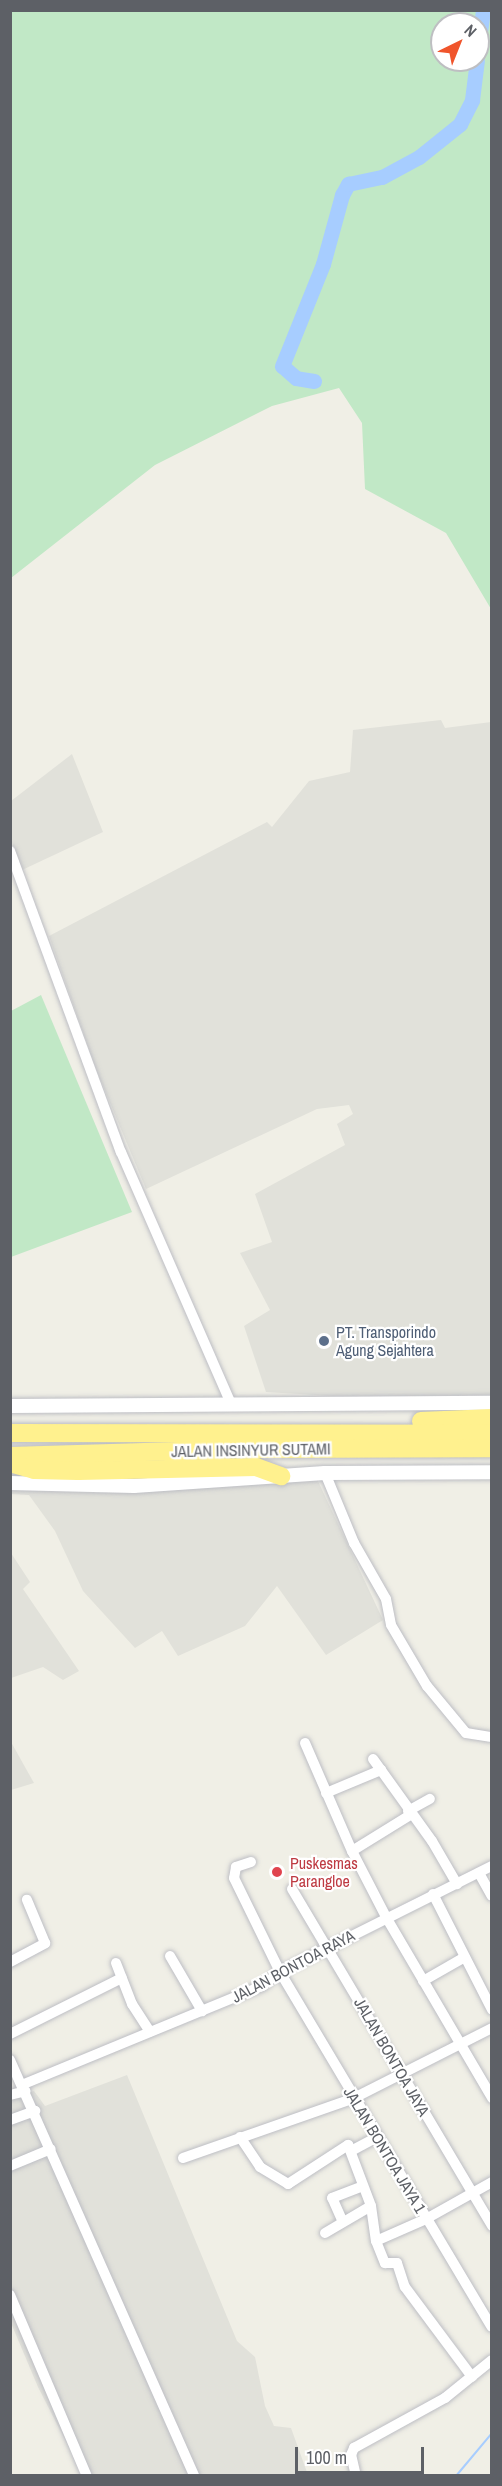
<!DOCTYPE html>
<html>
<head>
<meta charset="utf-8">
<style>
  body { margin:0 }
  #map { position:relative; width:502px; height:2486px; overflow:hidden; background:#f0efe6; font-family:"Archivo Narrow",sans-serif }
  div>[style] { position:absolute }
  .industrial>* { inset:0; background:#e1e1da }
  .green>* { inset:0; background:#c1e8c6 }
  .stream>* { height:2px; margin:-1px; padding:0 1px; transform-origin:1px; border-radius:1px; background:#a7cdff }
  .river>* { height:15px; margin:-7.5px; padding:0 7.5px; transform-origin:7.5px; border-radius:7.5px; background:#a7cdff }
  .roads { filter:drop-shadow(0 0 2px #bdbec4) drop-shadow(0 0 2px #bdbec4) }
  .street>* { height:10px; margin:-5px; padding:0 5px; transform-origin:5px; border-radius:5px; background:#fff }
  .secondary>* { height:14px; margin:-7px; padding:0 7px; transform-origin:7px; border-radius:7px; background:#fff }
  .highway>* { height:18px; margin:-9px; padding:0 9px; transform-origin:9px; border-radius:9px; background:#fff18e }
  .dots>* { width:16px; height:16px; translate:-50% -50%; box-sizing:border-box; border:3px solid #fff; border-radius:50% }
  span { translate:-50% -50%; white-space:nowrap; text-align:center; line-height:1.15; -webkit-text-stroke:4.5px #fff; paint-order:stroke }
  .service-label { font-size:16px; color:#4e5e75 }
  .left { translate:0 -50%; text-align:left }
  .street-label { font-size:16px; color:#5d6066 }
  .health-label { font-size:16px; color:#be3a42 }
  .frame { position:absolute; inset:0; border:12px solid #5d6066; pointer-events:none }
  .north { position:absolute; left:430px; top:12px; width:60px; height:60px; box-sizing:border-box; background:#fff; border:2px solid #bebfc2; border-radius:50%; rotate:43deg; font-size:16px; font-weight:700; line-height:24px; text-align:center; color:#5d6066 }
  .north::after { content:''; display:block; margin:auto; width:21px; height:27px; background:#f0552c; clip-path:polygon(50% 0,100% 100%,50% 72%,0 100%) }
  .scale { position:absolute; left:295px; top:2447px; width:129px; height:27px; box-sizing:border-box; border:3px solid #5d6066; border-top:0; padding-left:8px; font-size:18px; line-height:21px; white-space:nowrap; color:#5d6066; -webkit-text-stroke:4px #fff; paint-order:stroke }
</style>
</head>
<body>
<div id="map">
  <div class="industrial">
    <i style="clip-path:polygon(441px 720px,445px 728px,491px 722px,491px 1395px,349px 1397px,266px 1392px,244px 1326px,270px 1310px,240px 1253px,272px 1242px,255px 1194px,345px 1145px,337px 1124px,353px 1114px,349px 1105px,317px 1109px,146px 1189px,96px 1069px,49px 936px,267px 822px,272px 827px,309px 781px,350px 772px,353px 730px)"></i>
    <i style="clip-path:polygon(72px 754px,103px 832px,22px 870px,11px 840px,11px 801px)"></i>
    <i style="clip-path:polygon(317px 1479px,383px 1620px,326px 1655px,277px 1586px,245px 1626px,178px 1656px,162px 1631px,135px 1648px,83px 1591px,55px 1531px,29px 1495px,11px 1494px,11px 1490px,100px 1493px)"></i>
    <i style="clip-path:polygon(11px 1553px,30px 1582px,23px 1589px,79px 1671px,63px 1680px,43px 1667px,11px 1678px)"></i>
    <i style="clip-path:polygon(11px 1742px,34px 1783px,11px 1790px)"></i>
    <i style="clip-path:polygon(127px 2075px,237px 2341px,255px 2357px,265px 2406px,274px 2426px,291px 2428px,308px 2475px,83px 2475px,38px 2387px,11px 2323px,10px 2099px,34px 2091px,45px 2106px)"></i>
  </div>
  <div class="green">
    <i style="clip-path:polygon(evenodd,11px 10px,491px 11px,491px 609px,446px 533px,365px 489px,362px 423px,339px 388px,272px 406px,155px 465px,11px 578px,11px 10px,442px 24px,478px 24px,478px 60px,442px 60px,442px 24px)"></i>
    <i style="clip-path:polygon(41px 995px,132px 1212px,11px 1257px,11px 1011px)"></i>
  </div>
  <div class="stream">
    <i style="left:456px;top:2476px;width:56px;rotate:-50.1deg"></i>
  </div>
  <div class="river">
    <i style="left:478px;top:46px;width:36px;rotate:-82deg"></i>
    <i style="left:314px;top:381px;width:18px;rotate:-171deg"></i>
    <i style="left:296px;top:378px;width:18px;rotate:-139deg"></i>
    <i style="left:282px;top:366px;width:110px;rotate:-68.1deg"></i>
    <i style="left:323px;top:264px;width:72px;rotate:-74.6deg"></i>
    <i style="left:342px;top:195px;width:13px;rotate:-61deg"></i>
    <i style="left:348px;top:184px;width:35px;rotate:-12deg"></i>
    <i style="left:382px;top:177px;width:42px;rotate:-28.4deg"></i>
    <i style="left:419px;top:157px;width:53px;rotate:-38.8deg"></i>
    <i style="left:460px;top:124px;width:27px;rotate:-63deg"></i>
    <i style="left:472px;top:100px;width:40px;rotate:-82.9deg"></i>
  </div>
  <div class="roads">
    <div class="street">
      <i style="left:10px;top:851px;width:321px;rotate:69.8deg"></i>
      <i style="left:121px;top:1152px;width:275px;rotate:66.4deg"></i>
      <i style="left:325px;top:1473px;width:76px;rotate:67.5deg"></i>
      <i style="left:354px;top:1543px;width:64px;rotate:60.3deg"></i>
      <i style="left:386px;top:1599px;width:26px;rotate:79deg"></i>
      <i style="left:391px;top:1625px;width:71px;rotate:59.5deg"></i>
      <i style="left:427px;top:1686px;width:61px;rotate:50.3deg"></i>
      <i style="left:466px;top:1733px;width:26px;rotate:9deg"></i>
      <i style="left:305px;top:1743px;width:118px;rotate:66.5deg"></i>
      <i style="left:352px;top:1851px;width:74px;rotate:62.7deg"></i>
      <i style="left:386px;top:1917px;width:210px;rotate:59.6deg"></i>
      <i style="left:373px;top:1759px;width:101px;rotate:54.3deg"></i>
      <i style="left:432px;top:1841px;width:50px;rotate:59.8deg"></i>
      <i style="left:326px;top:1793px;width:60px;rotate:-22.7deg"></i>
      <i style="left:408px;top:1811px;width:25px;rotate:-29deg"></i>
      <i style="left:352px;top:1851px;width:68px;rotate:-31.8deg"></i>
      <i style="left:251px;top:1862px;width:16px;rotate:162deg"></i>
      <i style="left:236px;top:1867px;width:11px;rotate:100deg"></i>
      <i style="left:234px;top:1878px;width:105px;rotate:63.9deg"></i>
      <i style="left:280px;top:1972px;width:413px;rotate:59.2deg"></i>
      <i style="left:479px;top:1873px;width:26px;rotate:61deg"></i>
      <i style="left:292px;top:1889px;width:392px;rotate:59.3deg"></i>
      <i style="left:433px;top:1894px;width:130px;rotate:63deg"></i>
      <i style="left:170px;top:1956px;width:64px;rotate:59.8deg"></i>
      <i style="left:10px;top:1962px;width:40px;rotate:-28deg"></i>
      <i style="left:45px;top:1943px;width:47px;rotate:-112.7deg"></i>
      <i style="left:116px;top:1963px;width:44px;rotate:68.7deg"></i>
      <i style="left:132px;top:2004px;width:33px;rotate:57deg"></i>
      <i style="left:423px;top:1981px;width:48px;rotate:-29.7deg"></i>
      <i style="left:10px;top:2034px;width:125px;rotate:-26.6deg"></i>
      <i style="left:10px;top:2060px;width:455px;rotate:66.1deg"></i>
      <i style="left:24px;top:2084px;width:257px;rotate:-22.4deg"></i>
      <i style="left:262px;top:1986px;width:23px;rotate:-38deg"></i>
      <i style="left:280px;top:1972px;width:237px;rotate:-26.6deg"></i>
      <i style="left:10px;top:2095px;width:16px;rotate:-14deg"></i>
      <i style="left:10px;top:2120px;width:27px;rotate:-20deg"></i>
      <i style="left:240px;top:2137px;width:36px;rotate:56deg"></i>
      <i style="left:260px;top:2167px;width:33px;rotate:31deg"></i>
      <i style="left:288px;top:2184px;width:72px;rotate:-33deg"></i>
      <i style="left:348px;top:2145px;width:65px;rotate:69.3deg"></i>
      <i style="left:371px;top:2206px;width:35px;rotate:82deg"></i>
      <i style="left:376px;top:2241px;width:55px;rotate:-23.7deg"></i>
      <i style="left:426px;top:2219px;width:76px;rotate:-29.3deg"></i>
      <i style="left:351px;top:2151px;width:30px;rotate:-28deg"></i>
      <i style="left:183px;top:2158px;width:181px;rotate:-19.3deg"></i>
      <i style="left:354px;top:2098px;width:155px;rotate:-26.9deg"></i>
      <i style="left:10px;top:2166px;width:44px;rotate:-22.5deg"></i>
      <i style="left:342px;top:2220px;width:24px;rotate:-114deg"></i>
      <i style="left:332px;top:2198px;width:33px;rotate:-21deg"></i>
      <i style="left:325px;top:2233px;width:53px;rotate:-30.4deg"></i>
      <i style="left:376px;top:2241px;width:24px;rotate:68deg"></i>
      <i style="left:385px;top:2263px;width:12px"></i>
      <i style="left:397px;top:2263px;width:25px;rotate:72deg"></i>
      <i style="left:405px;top:2287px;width:112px;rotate:53.3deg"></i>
      <i style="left:10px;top:2295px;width:197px;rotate:67deg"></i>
      <i style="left:356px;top:2476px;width:22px;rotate:-103deg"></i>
      <i style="left:351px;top:2455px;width:8px;rotate:-67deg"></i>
      <i style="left:354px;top:2448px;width:104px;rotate:-28.8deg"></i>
      <i style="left:445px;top:2398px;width:60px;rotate:-39deg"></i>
    </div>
    <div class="secondary">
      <i style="left:10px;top:1406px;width:482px;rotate:-0.4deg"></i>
      <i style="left:10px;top:1483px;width:124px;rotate:1.4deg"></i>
      <i style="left:134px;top:1486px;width:191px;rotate:-3.9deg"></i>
      <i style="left:325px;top:1473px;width:167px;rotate:-0.3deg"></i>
    </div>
    <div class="highway">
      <i style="left:421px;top:1421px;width:71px;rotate:-2.4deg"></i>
      <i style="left:10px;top:1433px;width:482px;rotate:0.1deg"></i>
      <i style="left:10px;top:1456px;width:236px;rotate:-1.7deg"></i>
      <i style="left:246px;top:1449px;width:246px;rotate:-0.2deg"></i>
      <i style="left:10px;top:1463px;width:25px;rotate:16deg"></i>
      <i style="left:34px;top:1470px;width:44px;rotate:1.3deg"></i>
      <i style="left:78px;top:1471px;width:178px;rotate:-1.3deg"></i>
      <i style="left:256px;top:1467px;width:27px;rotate:20deg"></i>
    </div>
  </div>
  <div class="dots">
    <i style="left:324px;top:1341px;background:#5c6f8a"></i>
    <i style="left:277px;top:1872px;background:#e0444e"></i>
  </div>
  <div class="service-label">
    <span class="left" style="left:336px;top:1341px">PT. Transporindo<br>Agung Sejahtera</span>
  </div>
  <div class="street-label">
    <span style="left:251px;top:1450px;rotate:-1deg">JALAN INSINYUR SUTAMI</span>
    <span style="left:293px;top:1966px;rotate:-28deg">JALAN BONTOA RAYA</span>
    <span style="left:392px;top:2057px;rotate:60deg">JALAN BONTOA JAYA</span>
    <span style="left:385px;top:2150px;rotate:59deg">JALAN BONTOA JAYA 1</span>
  </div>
  <div class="health-label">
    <span class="left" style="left:290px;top:1872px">Puskesmas<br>Parangloe</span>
  </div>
  <div class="frame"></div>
  <div class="north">N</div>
  <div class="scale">100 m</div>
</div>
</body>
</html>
